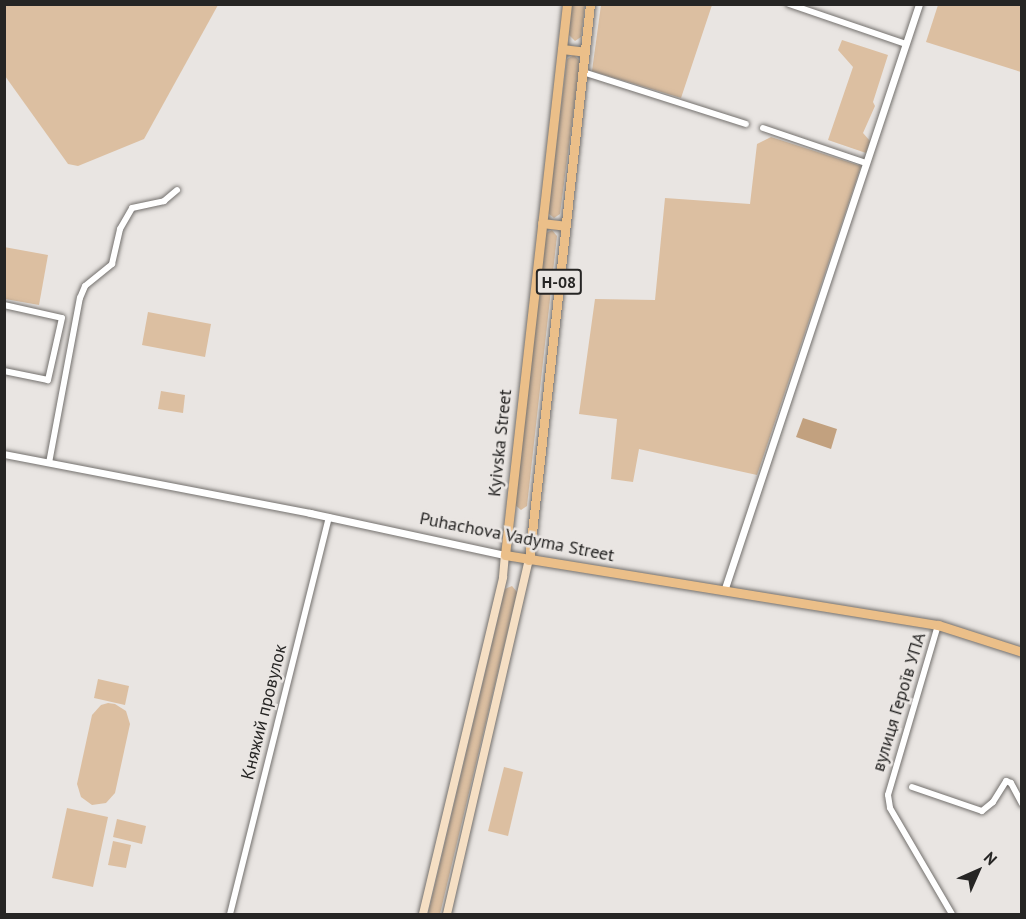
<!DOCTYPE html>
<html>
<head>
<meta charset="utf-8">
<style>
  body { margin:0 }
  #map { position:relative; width:1026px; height:919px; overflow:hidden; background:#e9e5e2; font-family:"PT Sans",sans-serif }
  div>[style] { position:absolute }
  .green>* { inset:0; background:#dcbfa1 }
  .water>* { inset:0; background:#c2a17f }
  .roads { filter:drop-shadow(0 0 2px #73706d) drop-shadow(0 0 2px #73706d) }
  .minor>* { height:6px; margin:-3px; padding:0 3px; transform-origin:3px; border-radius:3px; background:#fff }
  .tertiary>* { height:7px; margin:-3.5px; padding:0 3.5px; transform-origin:3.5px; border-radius:3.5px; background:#fff }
  .secondary>* { height:8px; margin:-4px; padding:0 4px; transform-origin:4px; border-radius:4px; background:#f5dfc4 }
  .primary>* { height:9px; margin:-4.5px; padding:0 4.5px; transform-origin:4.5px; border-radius:4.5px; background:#ebbf89 }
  span { translate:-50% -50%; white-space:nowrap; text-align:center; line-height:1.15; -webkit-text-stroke:5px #e9e5e2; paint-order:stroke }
  .shield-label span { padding:2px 4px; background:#e9e5e2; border:2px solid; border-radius:4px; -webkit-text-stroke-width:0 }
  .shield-label { font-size:16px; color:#262524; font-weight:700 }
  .street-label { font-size:18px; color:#262524 }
  .frame { position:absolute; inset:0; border:6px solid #262524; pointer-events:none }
  .north { position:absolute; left:948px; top:841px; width:60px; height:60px; -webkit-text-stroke:4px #e9e5e2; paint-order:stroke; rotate:45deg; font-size:16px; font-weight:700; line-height:24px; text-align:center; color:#262524 }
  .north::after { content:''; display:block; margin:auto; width:21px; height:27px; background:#262524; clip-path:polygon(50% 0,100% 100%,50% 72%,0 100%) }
</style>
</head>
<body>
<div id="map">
  <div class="green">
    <i style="clip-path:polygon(5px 5px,8px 4px,218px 5px,144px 139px,78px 166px,68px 164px,5px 76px)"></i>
    <i style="clip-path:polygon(572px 5px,585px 5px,581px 37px,575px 41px,569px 35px)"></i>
    <i style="clip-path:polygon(601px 5px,712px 5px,681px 98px,592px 71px)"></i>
    <i style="clip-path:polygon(938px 5px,1021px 5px,1021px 72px,926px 42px)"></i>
    <i style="clip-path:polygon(842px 40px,888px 55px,873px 102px,875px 106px,863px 133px,870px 141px,866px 153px,828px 140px,853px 67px,838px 50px)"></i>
    <i style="clip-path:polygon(574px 55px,580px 61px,560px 214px,554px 218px,548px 213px,567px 59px)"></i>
    <i style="clip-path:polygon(771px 137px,861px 166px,757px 475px,639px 449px,633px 482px,611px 479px,617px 419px,579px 414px,595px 299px,655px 300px,665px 198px,750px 204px,757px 144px)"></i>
    <i style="clip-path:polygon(552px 230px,557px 236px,527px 506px,521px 510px,515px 505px,544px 234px)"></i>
    <i style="clip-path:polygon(4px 247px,48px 255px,39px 305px,5px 299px)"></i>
    <i style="clip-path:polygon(148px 312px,211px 324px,205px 357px,142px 345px)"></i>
    <i style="clip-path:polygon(161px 391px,185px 395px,183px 413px,158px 409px)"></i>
    <i style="clip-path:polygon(512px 586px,517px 592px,440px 914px,428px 914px,505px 589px)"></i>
    <i style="clip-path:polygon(98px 679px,129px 686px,125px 705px,94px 698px)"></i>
    <i style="clip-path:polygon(108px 703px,115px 704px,126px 711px,130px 724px,115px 793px,106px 803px,92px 805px,81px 797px,77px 784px,92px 715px,101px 705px)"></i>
    <i style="clip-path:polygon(504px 767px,523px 772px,508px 836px,488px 831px)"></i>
    <i style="clip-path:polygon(67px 808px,108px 817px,93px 887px,52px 878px)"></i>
    <i style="clip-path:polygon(117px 819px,146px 826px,142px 844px,113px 837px)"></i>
    <i style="clip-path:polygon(113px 841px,131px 845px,126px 868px,108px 865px)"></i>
  </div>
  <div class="water">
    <i style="clip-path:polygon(803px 418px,837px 429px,831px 449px,796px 437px)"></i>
  </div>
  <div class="roads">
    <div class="minor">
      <i style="left:789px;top:4px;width:124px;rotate:18.9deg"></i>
      <i style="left:583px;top:72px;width:171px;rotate:17.7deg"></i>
      <i style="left:763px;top:128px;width:109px;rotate:18.8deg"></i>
      <i style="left:4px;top:305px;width:59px;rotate:12.6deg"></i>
      <i style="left:62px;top:318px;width:64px;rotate:102.7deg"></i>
      <i style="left:48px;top:380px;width:45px;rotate:-168.4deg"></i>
      <i style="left:49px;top:463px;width:168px;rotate:-79.4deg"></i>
      <i style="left:80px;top:298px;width:13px;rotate:-67deg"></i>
      <i style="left:85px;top:286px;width:35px;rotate:-39deg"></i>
      <i style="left:112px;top:264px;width:36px;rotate:-77deg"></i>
      <i style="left:120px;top:229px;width:24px;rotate:-60deg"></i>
      <i style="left:132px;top:208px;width:33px;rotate:-12deg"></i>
      <i style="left:164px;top:201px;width:17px;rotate:-40deg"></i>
      <i style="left:938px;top:625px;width:177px;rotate:106.4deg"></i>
      <i style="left:888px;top:795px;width:13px;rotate:81deg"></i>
      <i style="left:890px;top:808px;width:123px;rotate:59.7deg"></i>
      <i style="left:912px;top:787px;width:74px;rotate:18.9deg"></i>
      <i style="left:982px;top:811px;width:14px;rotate:-39deg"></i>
      <i style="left:993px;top:802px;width:25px;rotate:-58deg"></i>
      <i style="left:1006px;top:781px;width:5px;rotate:22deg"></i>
      <i style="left:1011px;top:783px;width:24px;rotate:62deg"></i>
      <i style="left:230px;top:914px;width:409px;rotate:-76deg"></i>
    </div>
    <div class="tertiary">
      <i style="left:4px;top:454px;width:312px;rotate:10.9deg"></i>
      <i style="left:310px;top:513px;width:199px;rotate:12.2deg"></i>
      <i style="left:724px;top:591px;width:619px;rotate:-71.62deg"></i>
    </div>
    <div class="secondary">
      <i style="left:423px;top:914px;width:346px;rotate:-76.6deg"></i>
      <i style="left:503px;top:577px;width:22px;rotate:-85deg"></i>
      <i style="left:447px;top:914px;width:363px;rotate:-77deg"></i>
    </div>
    <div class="primary">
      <i style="left:567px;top:4px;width:554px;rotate:96.42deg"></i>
      <i style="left:505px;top:555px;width:439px;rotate:9.2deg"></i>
      <i style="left:938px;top:625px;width:88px;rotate:17.8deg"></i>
      <i style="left:562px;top:49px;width:23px;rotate:7deg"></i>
      <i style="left:542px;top:223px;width:23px;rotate:7deg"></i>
      <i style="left:529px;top:560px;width:559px;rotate:-83.74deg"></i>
    </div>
  </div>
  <div class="shield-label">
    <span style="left:559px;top:282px">Н-08</span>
  </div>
  <div class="street-label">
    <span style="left:500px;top:443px;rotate:-84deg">Kyivska Street</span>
    <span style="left:517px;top:537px;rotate:11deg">Puhachova Vadyma Street</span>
    <span style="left:899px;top:702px;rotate:-73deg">вулиця Героїв УПА</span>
    <span style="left:264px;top:712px;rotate:-76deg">Княжий провулок</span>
  </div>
  <div class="frame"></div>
  <div class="north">N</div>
</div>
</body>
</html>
